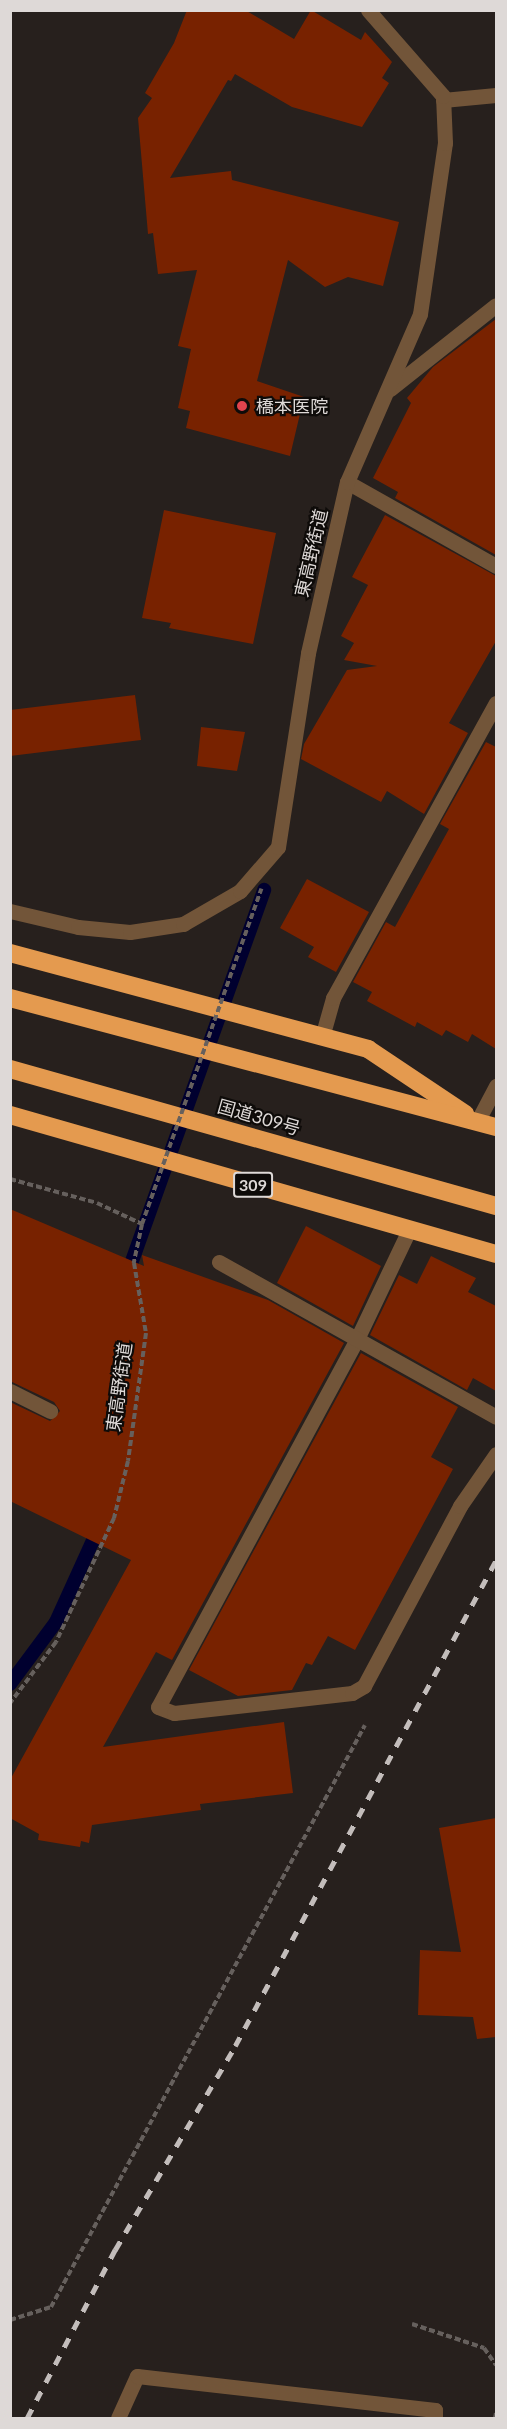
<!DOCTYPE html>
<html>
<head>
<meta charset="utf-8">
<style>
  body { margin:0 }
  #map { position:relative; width:507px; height:2429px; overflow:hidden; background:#27201d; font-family:Lato,"Noto Sans JP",sans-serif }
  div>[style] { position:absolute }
  .stream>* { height:14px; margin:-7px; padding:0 7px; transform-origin:7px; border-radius:7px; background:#00002f }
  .building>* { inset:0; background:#782200 }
  .path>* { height:4px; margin-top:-2px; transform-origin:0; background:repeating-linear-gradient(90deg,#66605d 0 6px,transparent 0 9px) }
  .lane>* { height:15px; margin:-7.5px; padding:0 7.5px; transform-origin:7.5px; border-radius:7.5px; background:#725539 }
  .street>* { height:15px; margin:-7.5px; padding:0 7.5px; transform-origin:7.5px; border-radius:7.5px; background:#725539 }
  .highway>* { height:18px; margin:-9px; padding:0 9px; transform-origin:9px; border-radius:9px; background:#e49a4f }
  .rail>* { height:4.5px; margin-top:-2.25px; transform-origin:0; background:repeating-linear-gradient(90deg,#c3bdbb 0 10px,transparent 0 20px) }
  .path-bridge>* { height:4px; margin-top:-2px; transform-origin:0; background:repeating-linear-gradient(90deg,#66605d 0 6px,transparent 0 9px) }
  .dots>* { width:16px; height:16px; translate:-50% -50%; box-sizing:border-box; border:3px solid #0e0b09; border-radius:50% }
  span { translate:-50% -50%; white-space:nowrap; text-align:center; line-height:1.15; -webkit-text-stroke:4.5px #0e0b09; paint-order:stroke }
  .shield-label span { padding:2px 4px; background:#0e0b09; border:2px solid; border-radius:4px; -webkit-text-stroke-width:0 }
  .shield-label { font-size:16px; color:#ded9d7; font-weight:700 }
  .poi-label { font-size:18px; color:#ded9d7 }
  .left { translate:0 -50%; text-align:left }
  .street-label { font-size:18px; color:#ded9d7 }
  .frame { position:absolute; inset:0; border:12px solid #ded9d7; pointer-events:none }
</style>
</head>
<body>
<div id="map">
  <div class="stream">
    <i style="left:126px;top:1278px;width:412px;rotate:-70.4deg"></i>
    <i style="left:10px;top:1684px;width:77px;rotate:-53.4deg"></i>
    <i style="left:56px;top:1622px;width:107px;rotate:-65.6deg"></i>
  </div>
  <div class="building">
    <i style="clip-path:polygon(187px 10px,245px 10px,294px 39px,311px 10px,361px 40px,365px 32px,392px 62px,382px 78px,389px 83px,362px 127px,292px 107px,235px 74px,231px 81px,228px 80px,170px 178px,231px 171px,232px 180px,399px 222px,383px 286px,348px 277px,325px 287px,288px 260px,257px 381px,304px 397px,290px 456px,186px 428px,190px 411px,178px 408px,191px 349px,178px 346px,197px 270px,158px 274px,153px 233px,148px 234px,138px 118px,152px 98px,145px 93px,174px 43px)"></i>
    <i style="clip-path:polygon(496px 319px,496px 555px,395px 498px,398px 492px,373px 478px,411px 403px,407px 398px,433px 367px)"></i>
    <i style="clip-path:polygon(164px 510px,276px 533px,253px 644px,169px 628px,171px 623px,142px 618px)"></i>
    <i style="clip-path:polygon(385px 515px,496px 576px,496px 641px,449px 723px,468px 733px,424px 814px,387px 791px,381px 802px,301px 759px,304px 744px,347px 670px,377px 666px,344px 660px,354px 643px,341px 636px,368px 585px,352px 577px)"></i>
    <i style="clip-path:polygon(135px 695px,141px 740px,10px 756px,10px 710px)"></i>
    <i style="clip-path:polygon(201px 727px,245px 732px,237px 771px,197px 766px)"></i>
    <i style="clip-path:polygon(486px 742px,496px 747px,496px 1049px,472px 1034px,468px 1042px,446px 1030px,442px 1036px,417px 1022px,415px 1027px,367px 1001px,372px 992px,353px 982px,386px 922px,395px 927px,449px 829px,440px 824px)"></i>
    <i style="clip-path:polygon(307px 879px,369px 912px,336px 972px,308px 957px,314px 947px,280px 928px)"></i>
    <i style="clip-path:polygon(10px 1209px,144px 1266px,142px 1255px,268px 1300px,344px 1343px,172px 1660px,156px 1652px,103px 1747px,284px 1722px,293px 1793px,200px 1804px,201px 1810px,92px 1825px,89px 1843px,81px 1841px,80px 1847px,38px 1840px,39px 1834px,10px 1818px,10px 1780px,131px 1560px,10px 1501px,10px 1402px,50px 1421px,60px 1411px,54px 1402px,10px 1381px)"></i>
    <i style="clip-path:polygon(306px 1226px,381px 1266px,353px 1326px,277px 1283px)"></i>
    <i style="clip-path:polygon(431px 1256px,476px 1278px,468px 1292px,496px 1306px,496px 1391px,473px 1378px,467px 1390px,370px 1335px,399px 1275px,417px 1284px)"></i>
    <i style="clip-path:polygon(361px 1353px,458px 1407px,431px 1457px,453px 1469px,355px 1650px,328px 1636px,312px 1665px,306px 1663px,292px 1690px,238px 1696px,189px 1670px)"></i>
    <i style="clip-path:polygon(496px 1818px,496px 2037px,477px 2039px,473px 2017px,418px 2015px,420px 1950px,461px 1952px,439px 1828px)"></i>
  </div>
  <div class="path">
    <i style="left:10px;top:1179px;width:90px;rotate:15.4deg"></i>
    <i style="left:97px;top:1203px;width:50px;rotate:25deg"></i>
    <i style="left:142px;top:1224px;width:40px;rotate:102deg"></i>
    <i style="left:134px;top:1263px;width:71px;rotate:80.3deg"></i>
    <i style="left:146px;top:1333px;width:129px;rotate:98deg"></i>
    <i style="left:128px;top:1461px;width:59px;rotate:103.8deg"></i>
    <i style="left:114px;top:1518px;width:137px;rotate:115.1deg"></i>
    <i style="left:56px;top:1642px;width:76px;rotate:127deg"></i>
    <i style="left:10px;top:2320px;width:43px;rotate:-17.6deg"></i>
    <i style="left:51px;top:2307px;width:661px;rotate:-61.65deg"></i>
    <i style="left:412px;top:2324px;width:76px;rotate:18.4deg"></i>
    <i style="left:484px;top:2348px;width:21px;rotate:55deg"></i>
    <i style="left:495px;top:2418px;width:5px;rotate:-79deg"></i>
  </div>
  <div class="lane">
    <i style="left:118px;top:2418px;width:46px;rotate:-65.7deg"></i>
    <i style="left:137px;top:2376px;width:300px;rotate:6.5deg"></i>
    <i style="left:435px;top:2410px;width:8px;rotate:90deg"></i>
  </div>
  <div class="street">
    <i style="left:443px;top:100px;width:53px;rotate:-5.4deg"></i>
    <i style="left:390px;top:389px;width:135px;rotate:-38.4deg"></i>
    <i style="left:347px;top:482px;width:171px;rotate:29.4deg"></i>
    <i style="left:10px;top:911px;width:70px;rotate:13.2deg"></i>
    <i style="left:78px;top:927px;width:52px;rotate:5.5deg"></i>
    <i style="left:130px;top:932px;width:54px;rotate:-8.6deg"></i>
    <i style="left:183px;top:924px;width:66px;rotate:-30.1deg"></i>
    <i style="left:240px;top:891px;width:58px;rotate:-49.2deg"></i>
    <i style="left:278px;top:847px;width:196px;rotate:-81.2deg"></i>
    <i style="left:308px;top:653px;width:175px;rotate:-77.2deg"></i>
    <i style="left:347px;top:482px;width:183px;rotate:-66.5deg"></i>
    <i style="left:420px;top:314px;width:173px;rotate:-81.7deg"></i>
    <i style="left:445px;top:143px;width:47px;rotate:-92.4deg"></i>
    <i style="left:443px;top:96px;width:114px;rotate:-131.1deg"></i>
    <i style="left:322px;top:1037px;width:41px;rotate:-74.2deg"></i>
    <i style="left:333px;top:998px;width:337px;rotate:-61.1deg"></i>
    <i style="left:477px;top:1122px;width:41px;rotate:-62.2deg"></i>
    <i style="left:409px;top:1230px;width:121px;rotate:115.5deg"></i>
    <i style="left:357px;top:1339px;width:418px;rotate:118.4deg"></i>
    <i style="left:158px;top:1707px;width:17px;rotate:21deg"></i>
    <i style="left:174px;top:1713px;width:179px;rotate:-6.4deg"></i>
    <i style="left:352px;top:1693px;width:14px;rotate:-30deg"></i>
    <i style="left:364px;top:1686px;width:204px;rotate:-61.9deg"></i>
    <i style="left:460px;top:1506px;width:63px;rotate:-55.3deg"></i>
    <i style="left:219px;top:1262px;width:317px;rotate:29.2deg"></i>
    <i style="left:10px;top:1391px;width:45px;rotate:26.6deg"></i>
  </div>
  <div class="highway">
    <i style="left:10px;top:953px;width:371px;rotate:15deg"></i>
    <i style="left:368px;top:1049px;width:117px;rotate:33.8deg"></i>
    <i style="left:10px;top:998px;width:503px;rotate:14.87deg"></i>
    <i style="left:10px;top:1069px;width:505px;rotate:15.74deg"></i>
    <i style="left:10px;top:1115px;width:505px;rotate:15.96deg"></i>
  </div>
  <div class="rail">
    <i style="left:27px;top:2418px;width:190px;rotate:-62.4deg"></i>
    <i style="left:115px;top:2250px;width:237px;rotate:-59.5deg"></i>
    <i style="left:235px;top:2046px;width:552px;rotate:-61.76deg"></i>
  </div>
  <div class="path-bridge">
    <i style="left:142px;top:1224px;width:356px;rotate:-70.4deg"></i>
  </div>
  <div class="dots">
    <i style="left:242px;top:406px;background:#e0444e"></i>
  </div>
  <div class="shield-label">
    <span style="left:253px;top:1185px">309</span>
  </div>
  <div class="poi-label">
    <span class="left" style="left:256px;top:406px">橋本医院</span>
  </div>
  <div class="street-label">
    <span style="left:311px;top:553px;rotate:-77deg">東高野街道</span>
    <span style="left:259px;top:1117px;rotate:16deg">国道309号</span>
    <span style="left:119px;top:1387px;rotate:-82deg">東高野街道</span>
  </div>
  <div class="frame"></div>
</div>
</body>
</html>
